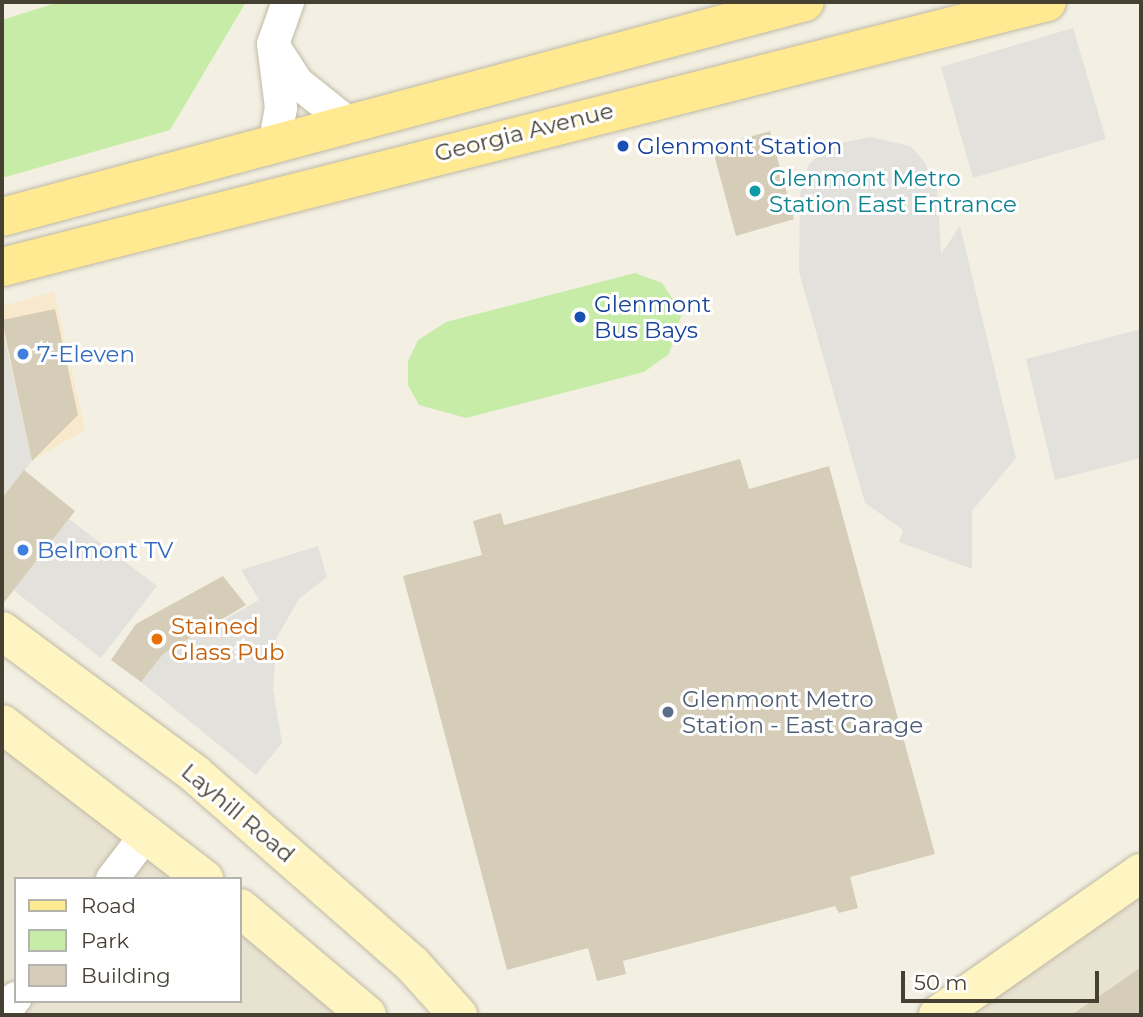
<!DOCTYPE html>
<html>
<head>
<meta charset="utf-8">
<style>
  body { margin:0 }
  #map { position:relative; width:1143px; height:1017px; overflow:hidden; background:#f3f0e3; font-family:Montserrat,sans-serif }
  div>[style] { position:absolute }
  .residential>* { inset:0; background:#e8e3d1 }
  .commercial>* { inset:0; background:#f8e9cc }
  .green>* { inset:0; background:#c7eca8 }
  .parking>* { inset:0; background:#e3e1dc }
  .building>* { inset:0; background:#d6cdb8 }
  .roads { filter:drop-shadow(0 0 2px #c0b9a5) drop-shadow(0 0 2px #c0b9a5) }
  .street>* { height:32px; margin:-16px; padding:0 16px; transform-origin:16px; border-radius:16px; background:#fff }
  .secondary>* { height:38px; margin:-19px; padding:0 19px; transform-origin:19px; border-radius:19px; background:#fff5c2 }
  .primary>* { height:38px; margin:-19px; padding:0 19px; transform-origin:19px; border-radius:19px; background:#ffe991 }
  .dots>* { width:19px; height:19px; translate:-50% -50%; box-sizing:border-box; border:4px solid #fff; border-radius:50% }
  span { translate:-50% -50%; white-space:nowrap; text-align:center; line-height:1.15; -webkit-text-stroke:6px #fff; paint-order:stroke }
  .street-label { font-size:23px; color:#464033 }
  .transit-label { font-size:23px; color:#164399 }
  .left { translate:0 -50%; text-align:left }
  .culture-label { font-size:23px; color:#0d838f }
  .shop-label { font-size:23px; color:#366cbe }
  .food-label { font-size:23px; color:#c56008 }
  .service-label { font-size:23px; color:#4e5e75 }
  .frame { position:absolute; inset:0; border:4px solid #464033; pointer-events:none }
  .legend { position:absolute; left:14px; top:877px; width:228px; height:126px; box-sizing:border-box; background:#fff; border:2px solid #b5b3ad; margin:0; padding:9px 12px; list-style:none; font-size:21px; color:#464033 }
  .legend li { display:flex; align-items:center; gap:14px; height:35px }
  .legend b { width:35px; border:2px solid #b5b3ad }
  .scale { position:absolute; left:901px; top:971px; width:198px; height:32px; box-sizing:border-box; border:4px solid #464033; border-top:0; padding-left:9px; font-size:21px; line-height:24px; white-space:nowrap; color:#464033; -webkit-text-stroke:5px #fff; paint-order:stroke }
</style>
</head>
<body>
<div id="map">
  <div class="residential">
    <i style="clip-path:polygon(2px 744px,204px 879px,16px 879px,16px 1001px,240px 1001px,240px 908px,360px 1015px,2px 1015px)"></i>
    <i style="clip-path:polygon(1141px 873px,1141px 1015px,938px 1015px)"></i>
  </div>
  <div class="commercial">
    <i style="clip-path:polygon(54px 292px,85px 430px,26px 464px,2px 495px,2px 306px)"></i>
  </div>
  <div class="green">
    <i style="clip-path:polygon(59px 2px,246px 2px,170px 130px,2px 178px,2px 20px)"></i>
    <i style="clip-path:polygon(635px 273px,662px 283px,682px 313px,669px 354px,644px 372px,466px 418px,419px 405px,408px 385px,408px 361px,418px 340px,446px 322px)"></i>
  </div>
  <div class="parking">
    <i style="clip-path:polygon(1073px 28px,1106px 139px,973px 178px,941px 67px)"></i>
    <i style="clip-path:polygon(870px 137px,910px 146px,924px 161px,937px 186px,941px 254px,960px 226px,1016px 458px,972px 511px,972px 569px,899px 542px,903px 530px,865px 503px,799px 272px,800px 194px,808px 165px,831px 145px)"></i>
    <i style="clip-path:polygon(2px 327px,32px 461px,2px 498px)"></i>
    <i style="clip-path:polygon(1141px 329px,1141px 458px,1055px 480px,1026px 359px)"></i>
    <i style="clip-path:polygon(69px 519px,157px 586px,101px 658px,13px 590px)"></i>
    <i style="clip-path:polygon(318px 546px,327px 577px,299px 599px,277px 637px,273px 689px,282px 743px,256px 775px,141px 682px,163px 654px,259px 600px,241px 570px)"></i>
  </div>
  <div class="building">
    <i style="clip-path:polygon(770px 131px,794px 219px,736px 236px,712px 147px)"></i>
    <i style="clip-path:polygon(55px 309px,78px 415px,32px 461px,2px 320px)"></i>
    <i style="clip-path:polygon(740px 459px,749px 489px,829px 466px,935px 854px,850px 877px,858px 908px,839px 913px,835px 906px,623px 961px,626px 974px,597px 981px,588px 948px,507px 970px,403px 576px,482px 555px,473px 521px,501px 513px,504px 525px)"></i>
    <i style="clip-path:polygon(24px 470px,75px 511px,2px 605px,2px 498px)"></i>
    <i style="clip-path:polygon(223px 576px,246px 605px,163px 654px,141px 682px,111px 660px,136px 624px)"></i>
    <i style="clip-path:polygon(1141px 967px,1141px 1015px,1071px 1015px,1117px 984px)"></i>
  </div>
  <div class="roads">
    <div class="street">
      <i style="left:277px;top:51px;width:38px;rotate:57deg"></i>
      <i style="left:298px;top:83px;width:69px;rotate:38.5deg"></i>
      <i style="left:274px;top:147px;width:40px;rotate:-80deg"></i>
      <i style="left:281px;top:108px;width:64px;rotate:-97.1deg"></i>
      <i style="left:273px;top:44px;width:45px;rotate:-70.3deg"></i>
      <i style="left:112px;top:879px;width:59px;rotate:-52.5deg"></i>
      <i style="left:2px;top:1015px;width:22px;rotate:-51deg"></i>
    </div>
    <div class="secondary">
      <i style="left:2px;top:631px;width:240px;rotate:36.5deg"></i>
      <i style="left:195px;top:774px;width:288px;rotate:41.2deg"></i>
      <i style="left:412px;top:964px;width:69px;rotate:48deg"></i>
      <i style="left:2px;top:724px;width:255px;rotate:37.5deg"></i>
      <i style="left:240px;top:908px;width:166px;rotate:40.1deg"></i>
      <i style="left:938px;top:1015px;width:248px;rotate:-35deg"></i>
    </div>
    <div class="primary">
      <i style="left:2px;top:217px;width:831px;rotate:-14.99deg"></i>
      <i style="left:2px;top:267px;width:1078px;rotate:-14.23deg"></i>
    </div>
  </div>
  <div class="dots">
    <i style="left:623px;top:146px;background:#1a4fb4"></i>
    <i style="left:755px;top:191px;background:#0f9aa8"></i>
    <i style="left:580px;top:317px;background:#1a4fb4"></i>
    <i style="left:23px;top:354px;background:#3f7fe0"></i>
    <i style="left:23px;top:550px;background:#3f7fe0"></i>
    <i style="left:157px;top:639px;background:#e8710a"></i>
    <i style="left:668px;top:712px;background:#5c6f8a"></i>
  </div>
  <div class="street-label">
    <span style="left:524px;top:132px;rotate:-14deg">Georgia Avenue</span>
    <span style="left:238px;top:813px;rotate:40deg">Layhill Road</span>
  </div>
  <div class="transit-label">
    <span class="left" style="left:637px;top:146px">Glenmont Station</span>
    <span class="left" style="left:594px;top:317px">Glenmont<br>Bus Bays</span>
  </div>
  <div class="culture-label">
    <span class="left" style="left:769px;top:191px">Glenmont Metro<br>Station East Entrance</span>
  </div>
  <div class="shop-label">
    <span class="left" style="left:37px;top:354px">7-Eleven</span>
    <span class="left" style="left:37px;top:550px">Belmont TV</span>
  </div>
  <div class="food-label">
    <span class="left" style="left:171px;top:639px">Stained<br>Glass Pub</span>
  </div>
  <div class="service-label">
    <span class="left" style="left:682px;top:712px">Glenmont Metro<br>Station - East Garage</span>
  </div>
  <div class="frame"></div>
  <ul class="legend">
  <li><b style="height:9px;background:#ffe991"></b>Road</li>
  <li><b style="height:19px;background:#c7eca8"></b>Park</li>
  <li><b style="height:19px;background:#d6cdb8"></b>Building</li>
  </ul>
  <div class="scale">50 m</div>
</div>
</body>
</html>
